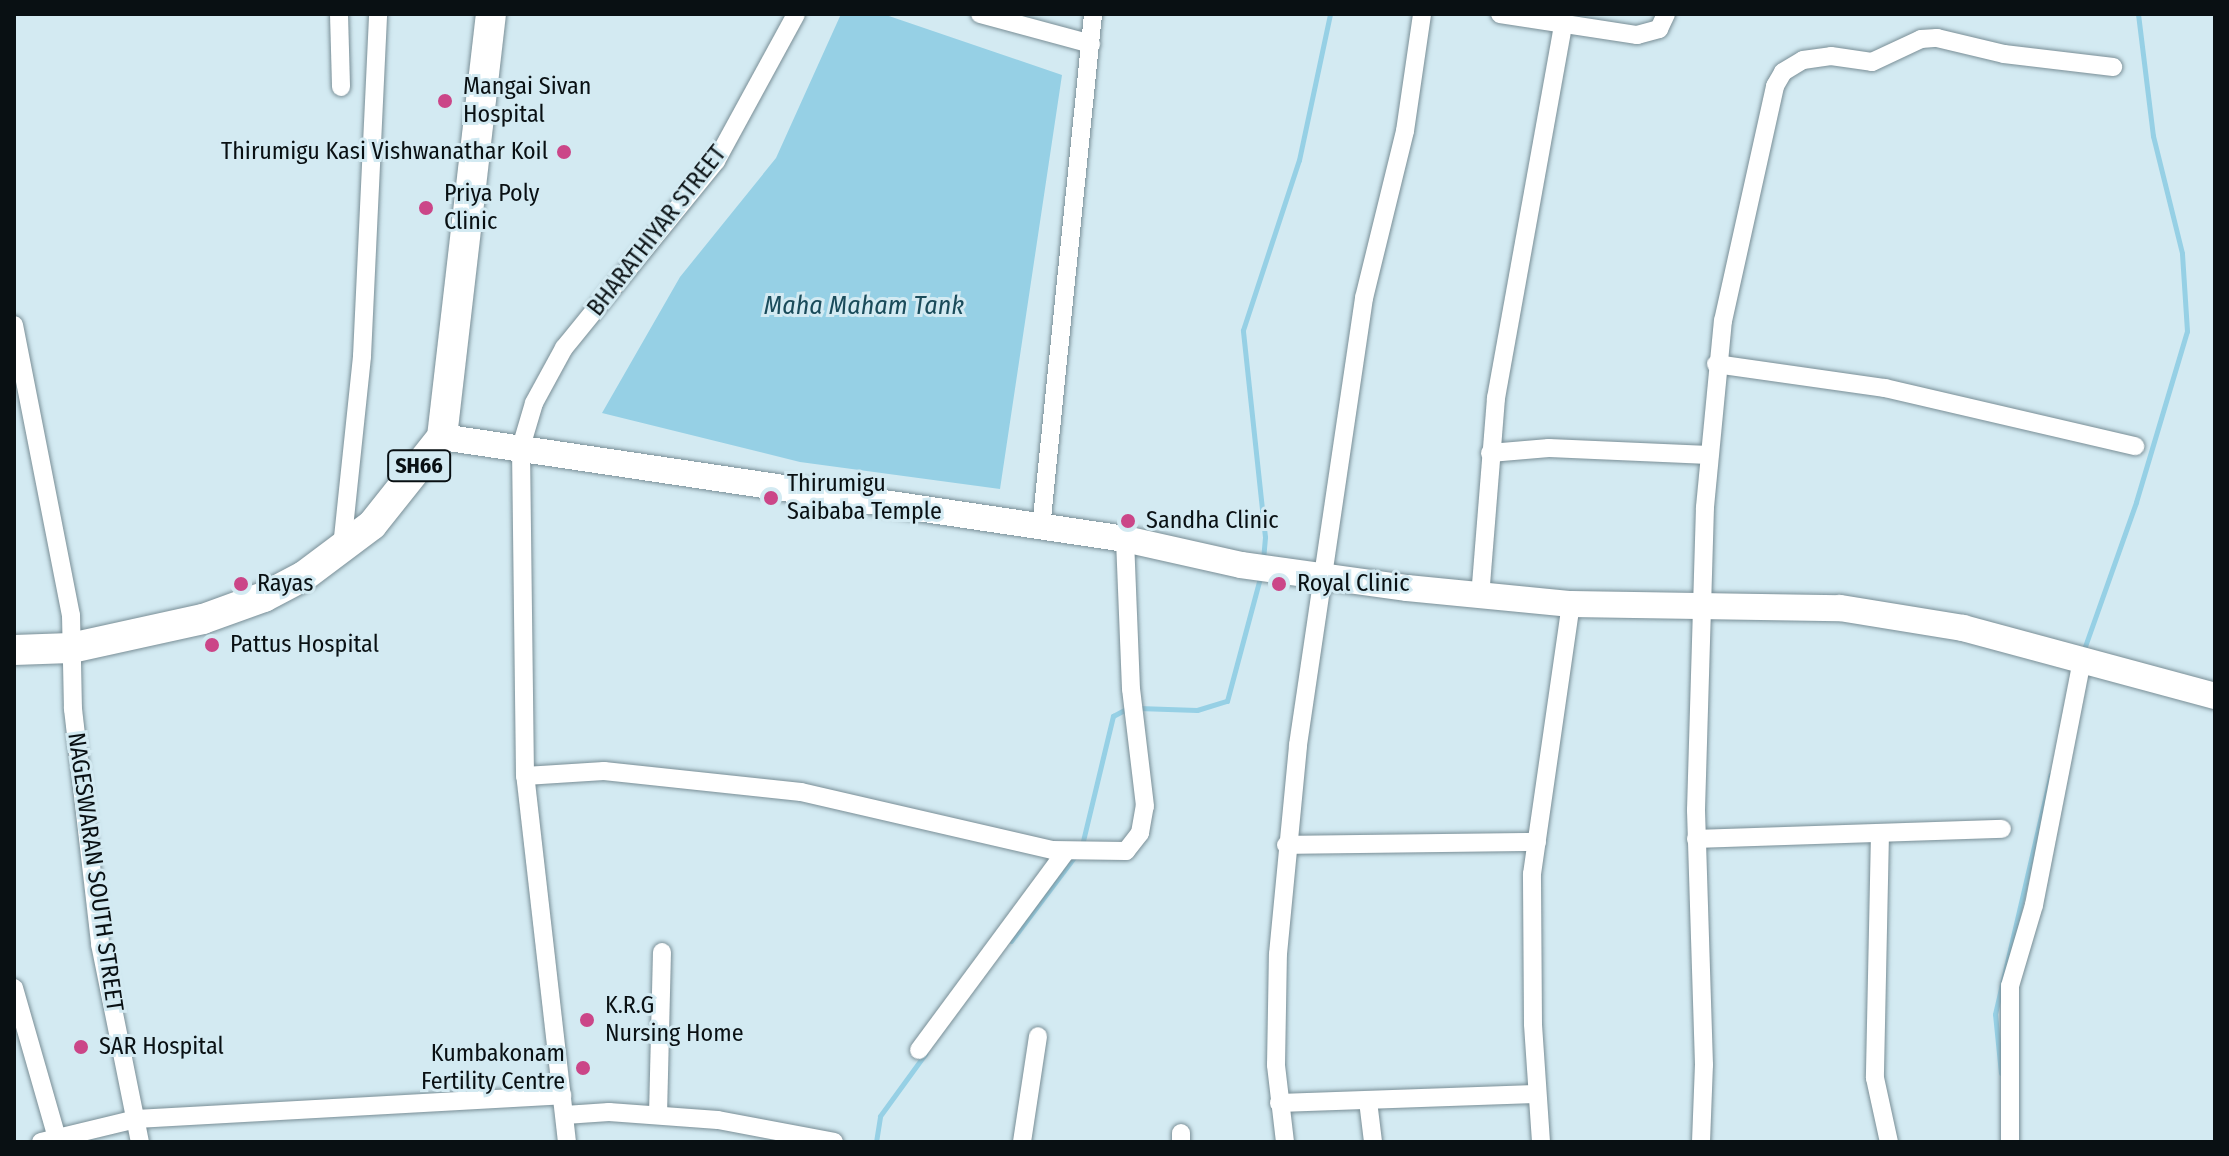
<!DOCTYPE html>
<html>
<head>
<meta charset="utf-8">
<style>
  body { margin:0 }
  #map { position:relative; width:2229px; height:1156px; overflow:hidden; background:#d3eaf2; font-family:"Fira Sans Condensed",sans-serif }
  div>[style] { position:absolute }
  .water>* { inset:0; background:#96d0e5 }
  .stream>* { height:5px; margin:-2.5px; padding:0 2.5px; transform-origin:2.5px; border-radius:2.5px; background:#96d0e5 }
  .roads { filter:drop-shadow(0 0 2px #798e96) drop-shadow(0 0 2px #798e96) }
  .street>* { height:18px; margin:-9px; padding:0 9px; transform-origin:9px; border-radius:9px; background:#fff }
  .secondary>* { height:26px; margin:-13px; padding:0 13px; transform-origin:13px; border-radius:13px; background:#fff }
  .primary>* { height:30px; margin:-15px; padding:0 15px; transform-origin:15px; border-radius:15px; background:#fff }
  .dots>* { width:22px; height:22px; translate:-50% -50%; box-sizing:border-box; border:4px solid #d3eaf2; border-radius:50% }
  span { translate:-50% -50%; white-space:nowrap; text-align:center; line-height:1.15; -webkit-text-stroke:6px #d3eaf2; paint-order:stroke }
  .shield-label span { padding:2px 6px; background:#d3eaf2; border:2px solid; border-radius:6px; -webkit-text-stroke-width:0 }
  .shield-label { font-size:22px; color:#091013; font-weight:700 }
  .poi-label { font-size:24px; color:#091013 }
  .left { translate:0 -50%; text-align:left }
  .right { translate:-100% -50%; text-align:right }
  .street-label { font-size:24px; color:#091013 }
  .water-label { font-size:26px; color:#1a4b5a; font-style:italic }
  .frame { position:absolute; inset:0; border:16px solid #091013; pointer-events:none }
</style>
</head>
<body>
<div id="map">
  <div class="water">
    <i style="clip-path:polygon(841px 14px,883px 14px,1062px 75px,1000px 489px,800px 462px,602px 413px,680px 277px,776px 158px)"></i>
  </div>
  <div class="stream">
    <i style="left:1263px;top:560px;width:23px;rotate:-85deg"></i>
    <i style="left:1265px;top:537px;width:208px;rotate:-96.1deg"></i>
    <i style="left:1243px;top:330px;width:179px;rotate:-71.8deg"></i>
    <i style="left:1299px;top:160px;width:149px;rotate:-78deg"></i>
    <i style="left:2083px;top:652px;width:159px;rotate:-70.5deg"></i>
    <i style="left:2136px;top:502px;width:178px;rotate:-73.4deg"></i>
    <i style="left:2187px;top:331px;width:78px;rotate:-93.7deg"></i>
    <i style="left:2182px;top:253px;width:121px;rotate:-103.9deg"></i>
    <i style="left:2153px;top:136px;width:123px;rotate:-97deg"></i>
    <i style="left:1138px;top:708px;width:59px;rotate:1.9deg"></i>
    <i style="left:1197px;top:710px;width:31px;rotate:-17deg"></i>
    <i style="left:1227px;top:701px;width:131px;rotate:-75deg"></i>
    <i style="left:1082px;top:845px;width:133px;rotate:-76.5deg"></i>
    <i style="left:1113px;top:716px;width:17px;rotate:-28deg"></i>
    <i style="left:1011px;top:941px;width:106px;rotate:-53deg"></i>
    <i style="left:2001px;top:1073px;width:59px;rotate:-95.8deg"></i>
    <i style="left:1995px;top:1014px;width:246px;rotate:-76.9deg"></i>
    <i style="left:876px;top:1142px;width:26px;rotate:-81deg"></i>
    <i style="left:880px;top:1116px;width:77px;rotate:-54deg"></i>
  </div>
  <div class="roads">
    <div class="street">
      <i style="left:339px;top:14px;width:73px;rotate:88.4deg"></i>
      <i style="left:980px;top:14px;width:115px;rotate:15.1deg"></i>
      <i style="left:1500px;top:14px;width:139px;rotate:8.7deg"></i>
      <i style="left:1637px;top:35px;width:23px;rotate:-15deg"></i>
      <i style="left:1659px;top:29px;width:17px;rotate:-65deg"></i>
      <i style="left:14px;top:325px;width:296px;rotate:78.9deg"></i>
      <i style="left:71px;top:615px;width:94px;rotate:88.8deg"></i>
      <i style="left:73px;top:709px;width:237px;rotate:83.4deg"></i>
      <i style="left:100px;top:944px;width:202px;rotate:78.6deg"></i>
      <i style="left:1716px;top:364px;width:171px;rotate:8.1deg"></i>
      <i style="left:1885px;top:388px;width:257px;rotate:13.1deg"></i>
      <i style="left:1490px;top:453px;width:59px;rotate:-4.8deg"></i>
      <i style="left:1549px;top:448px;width:160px;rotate:2.5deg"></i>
      <i style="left:1041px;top:528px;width:517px;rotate:-84.22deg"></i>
      <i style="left:342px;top:547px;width:192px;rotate:-84deg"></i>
      <i style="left:362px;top:356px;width:342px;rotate:-87.3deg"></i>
      <i style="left:1480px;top:597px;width:200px;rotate:-85.4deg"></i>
      <i style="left:1496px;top:398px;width:379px;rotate:-79.8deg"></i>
      <i style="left:525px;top:776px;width:79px;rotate:-3.6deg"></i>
      <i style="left:604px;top:771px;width:198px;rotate:6.1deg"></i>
      <i style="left:801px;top:792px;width:258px;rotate:13deg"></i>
      <i style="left:1052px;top:850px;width:74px;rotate:0.8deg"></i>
      <i style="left:1126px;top:851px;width:23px;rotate:-52deg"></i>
      <i style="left:1140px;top:833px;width:27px;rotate:-80deg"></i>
      <i style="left:1145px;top:806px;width:118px;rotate:-96.8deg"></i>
      <i style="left:1131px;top:689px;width:150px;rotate:-92.3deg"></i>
      <i style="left:1880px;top:833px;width:245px;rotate:91.2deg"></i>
      <i style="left:1875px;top:1078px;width:66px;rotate:77.7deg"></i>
      <i style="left:1696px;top:839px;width:306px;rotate:-1.9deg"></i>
      <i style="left:1286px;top:845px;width:251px;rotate:-0.7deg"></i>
      <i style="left:14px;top:988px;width:156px;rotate:74deg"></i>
      <i style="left:919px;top:1050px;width:247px;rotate:-53.5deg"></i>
      <i style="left:1368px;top:1101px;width:41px;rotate:83deg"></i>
      <i style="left:1279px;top:1103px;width:256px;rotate:-2deg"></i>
      <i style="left:565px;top:1115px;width:44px;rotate:-3.9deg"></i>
      <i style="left:609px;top:1112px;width:109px;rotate:4.2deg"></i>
      <i style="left:718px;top:1120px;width:118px;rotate:10.7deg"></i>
      <i style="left:658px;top:1115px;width:163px;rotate:-88.6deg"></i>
      <i style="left:1181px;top:1133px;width:9px;rotate:90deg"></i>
      <i style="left:41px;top:1142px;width:98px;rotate:-13.6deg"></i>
      <i style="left:136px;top:1119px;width:427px;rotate:-3.2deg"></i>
      <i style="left:567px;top:1142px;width:368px;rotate:-96.5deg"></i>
      <i style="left:525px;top:776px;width:329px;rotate:-90.7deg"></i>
      <i style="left:521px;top:447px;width:46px;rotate:-73.5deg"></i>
      <i style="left:534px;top:403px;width:63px;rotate:-61.4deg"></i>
      <i style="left:564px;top:348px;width:241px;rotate:-50.9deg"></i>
      <i style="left:716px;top:161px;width:167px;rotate:-61.4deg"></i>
      <i style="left:1022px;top:1142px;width:107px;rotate:-81.4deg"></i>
      <i style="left:1285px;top:1142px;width:78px;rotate:-96.7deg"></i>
      <i style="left:1276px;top:1065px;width:111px;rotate:-89deg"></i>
      <i style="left:1278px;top:954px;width:210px;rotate:-84.5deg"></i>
      <i style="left:1298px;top:745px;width:452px;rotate:-81.6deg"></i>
      <i style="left:1364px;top:298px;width:172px;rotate:-76.2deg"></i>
      <i style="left:1405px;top:131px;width:118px;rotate:-81.7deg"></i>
      <i style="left:1541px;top:1142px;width:118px;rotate:-93.9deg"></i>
      <i style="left:1533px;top:1024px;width:150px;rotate:-90.4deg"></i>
      <i style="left:1532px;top:874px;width:273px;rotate:-81.8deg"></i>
      <i style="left:1701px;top:1142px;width:77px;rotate:-87.8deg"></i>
      <i style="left:1704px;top:1065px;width:255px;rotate:-91.8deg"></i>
      <i style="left:1696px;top:810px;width:303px;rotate:-88.3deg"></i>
      <i style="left:1705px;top:507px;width:187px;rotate:-84.5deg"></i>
      <i style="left:1723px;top:321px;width:241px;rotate:-77.5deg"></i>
      <i style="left:1775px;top:86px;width:16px;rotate:-60deg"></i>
      <i style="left:1783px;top:72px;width:23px;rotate:-31deg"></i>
      <i style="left:1803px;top:60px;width:28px;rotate:-8deg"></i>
      <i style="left:1831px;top:56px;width:41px;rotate:8.3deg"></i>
      <i style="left:1872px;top:62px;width:54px;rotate:-25.1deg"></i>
      <i style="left:1921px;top:39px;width:16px;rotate:-4deg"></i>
      <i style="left:1937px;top:38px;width:69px;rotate:13.4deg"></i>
      <i style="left:2004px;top:54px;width:110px;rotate:6.8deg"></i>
      <i style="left:2010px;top:1142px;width:156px;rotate:-90deg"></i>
      <i style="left:2010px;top:986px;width:84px;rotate:-73.5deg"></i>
      <i style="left:2034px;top:905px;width:250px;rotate:-78.9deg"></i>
    </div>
    <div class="secondary">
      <i style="left:442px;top:437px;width:691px;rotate:8.49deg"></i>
      <i style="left:1125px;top:539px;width:119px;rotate:12.6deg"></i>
      <i style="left:1241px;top:565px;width:168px;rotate:7.9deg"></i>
      <i style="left:1407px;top:588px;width:165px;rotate:5.6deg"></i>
      <i style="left:1571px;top:604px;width:269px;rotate:0.9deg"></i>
      <i style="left:1840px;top:608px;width:125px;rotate:9.2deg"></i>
      <i style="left:1963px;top:628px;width:261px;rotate:15.1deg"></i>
    </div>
    <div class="primary">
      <i style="left:14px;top:650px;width:57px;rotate:-2deg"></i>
      <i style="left:71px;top:648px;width:135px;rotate:-12.4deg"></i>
      <i style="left:203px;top:619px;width:65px;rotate:-19.8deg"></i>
      <i style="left:264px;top:597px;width:45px;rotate:-27.7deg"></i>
      <i style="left:304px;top:576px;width:85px;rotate:-36.9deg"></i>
      <i style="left:372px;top:525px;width:112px;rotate:-51.5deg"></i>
      <i style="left:442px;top:437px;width:426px;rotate:-83.4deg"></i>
    </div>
  </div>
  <div class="dots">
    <i style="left:445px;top:101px;background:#cb4688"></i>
    <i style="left:564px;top:152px;background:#cb4688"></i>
    <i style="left:426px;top:208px;background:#cb4688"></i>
    <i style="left:771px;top:498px;background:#cb4688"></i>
    <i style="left:1128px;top:521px;background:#cb4688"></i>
    <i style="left:241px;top:584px;background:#cb4688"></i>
    <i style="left:1279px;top:584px;background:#cb4688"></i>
    <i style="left:212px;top:645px;background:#cb4688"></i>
    <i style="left:587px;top:1020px;background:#cb4688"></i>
    <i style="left:81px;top:1047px;background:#cb4688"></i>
    <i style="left:583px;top:1068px;background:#cb4688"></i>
  </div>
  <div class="shield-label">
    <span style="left:419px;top:466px">SH66</span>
  </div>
  <div class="poi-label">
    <span class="left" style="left:463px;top:101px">Mangai Sivan<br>Hospital</span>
    <span class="right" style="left:548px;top:152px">Thirumigu Kasi Vishwanathar Koil</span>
    <span class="left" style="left:444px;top:208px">Priya Poly<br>Clinic</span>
    <span class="left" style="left:787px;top:498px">Thirumigu<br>Saibaba Temple</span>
    <span class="left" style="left:1146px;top:521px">Sandha Clinic</span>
    <span class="left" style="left:257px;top:584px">Rayas</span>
    <span class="left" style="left:1297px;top:584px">Royal Clinic</span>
    <span class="left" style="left:230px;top:645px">Pattus Hospital</span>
    <span class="left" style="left:605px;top:1020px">K.R.G<br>Nursing Home</span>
    <span class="left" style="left:99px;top:1047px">SAR Hospital</span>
    <span class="right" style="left:565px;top:1068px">Kumbakonam<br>Fertility Centre</span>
  </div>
  <div class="street-label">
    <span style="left:657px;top:231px;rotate:-52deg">BHARATHIYAR STREET</span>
    <span style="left:95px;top:872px;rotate:82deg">NAGESWARAN SOUTH STREET</span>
  </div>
  <div class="water-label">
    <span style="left:864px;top:306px">Maha Maham Tank</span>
  </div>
  <div class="frame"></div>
</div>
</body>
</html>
